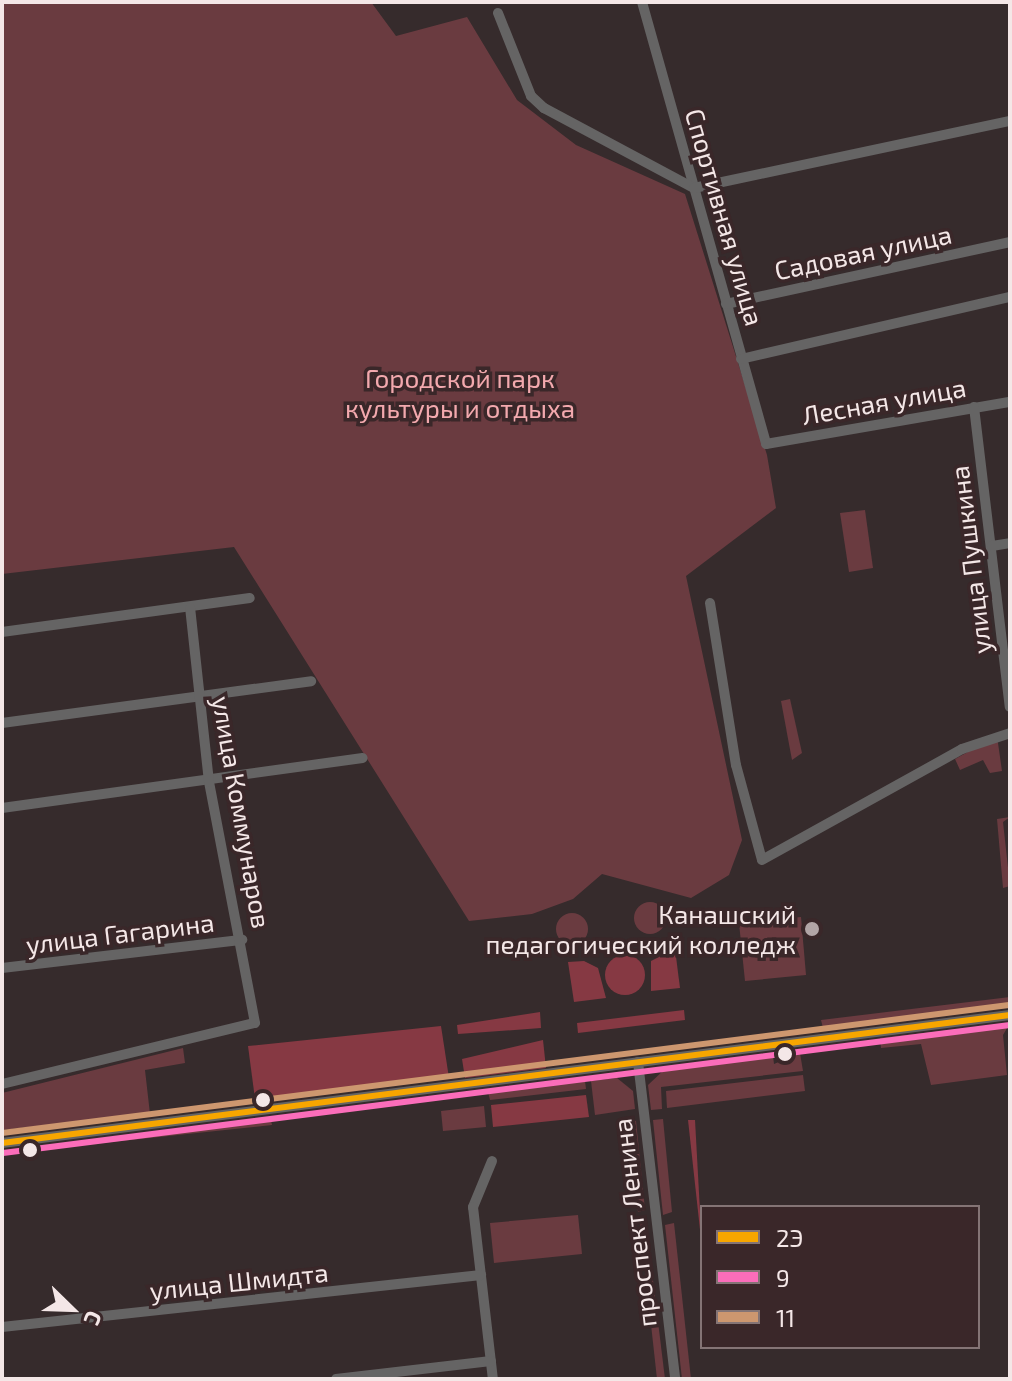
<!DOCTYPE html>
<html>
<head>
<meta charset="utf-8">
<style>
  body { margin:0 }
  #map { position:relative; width:1012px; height:1381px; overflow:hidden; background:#362b2c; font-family:"Exo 2",sans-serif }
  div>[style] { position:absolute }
  .green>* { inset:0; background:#6a3b40 }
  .round { border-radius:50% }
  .forest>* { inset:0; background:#863943 }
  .minor>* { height:10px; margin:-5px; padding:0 5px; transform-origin:5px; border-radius:5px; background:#656464 }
  .bus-1>* { height:6px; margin:-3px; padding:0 3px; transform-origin:3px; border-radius:3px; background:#f7a600 }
  .bus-2>* { height:6px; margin:-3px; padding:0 3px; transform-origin:3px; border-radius:3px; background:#fb6dba }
  .bus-3>* { height:6px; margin:-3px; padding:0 3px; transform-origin:3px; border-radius:3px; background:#cd976f }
  .dots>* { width:22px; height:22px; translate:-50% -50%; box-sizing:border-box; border:4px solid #3a2729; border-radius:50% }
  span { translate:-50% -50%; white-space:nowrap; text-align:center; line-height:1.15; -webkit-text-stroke:7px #3a2729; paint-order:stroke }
  .street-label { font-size:26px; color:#f4e7e7 }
  .park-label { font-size:26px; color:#f3a9ae }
  .poi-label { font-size:26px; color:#f4e7e7 }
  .right { translate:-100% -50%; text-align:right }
  .frame { position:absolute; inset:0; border:4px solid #f4e7e7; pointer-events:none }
  .legend { position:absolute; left:700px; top:1205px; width:280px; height:144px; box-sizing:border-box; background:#3a2729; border:2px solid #847475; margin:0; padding:10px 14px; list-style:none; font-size:24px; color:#f4e7e7 }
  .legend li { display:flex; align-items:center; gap:16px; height:40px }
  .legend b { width:40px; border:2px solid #847475 }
  .north { position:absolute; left:32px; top:1269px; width:80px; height:80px; -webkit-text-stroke:6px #3a2729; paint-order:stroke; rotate:113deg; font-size:22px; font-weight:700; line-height:32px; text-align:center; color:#f4e7e7 }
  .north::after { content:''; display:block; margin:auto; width:28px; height:36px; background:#f4e7e7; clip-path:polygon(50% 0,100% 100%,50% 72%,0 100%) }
</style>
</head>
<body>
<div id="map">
  <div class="green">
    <i style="clip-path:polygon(2px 2px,371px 2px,396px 36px,467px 17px,517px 100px,576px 145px,685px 194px,767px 455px,776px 508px,686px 576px,742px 840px,729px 875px,691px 898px,602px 874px,573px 899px,532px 914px,469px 921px,234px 547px,2px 574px)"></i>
    <i style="clip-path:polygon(865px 510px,873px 568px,849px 572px,840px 513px)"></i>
    <i style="clip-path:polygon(790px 699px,802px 753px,792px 760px,781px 701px)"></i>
    <i style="clip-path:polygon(997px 736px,1002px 771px,990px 773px,983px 760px,960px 770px,955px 759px)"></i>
    <i style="clip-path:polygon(1010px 817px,1003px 822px,1010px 886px,1003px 888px,997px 819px)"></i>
    <i class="round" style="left:634px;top:902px;width:32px;height:32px"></i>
    <i class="round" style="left:556px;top:913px;width:32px;height:32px"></i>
    <i style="clip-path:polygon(801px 917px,806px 975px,745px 981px,739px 923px)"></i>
    <i style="clip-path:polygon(1010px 997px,1010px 1005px,823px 1028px,821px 1020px)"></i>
    <i style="clip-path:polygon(1010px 1023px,1003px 1035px,1007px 1075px,931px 1085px,921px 1044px,881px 1048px,880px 1038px)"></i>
    <i style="clip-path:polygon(183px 1048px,185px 1063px,145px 1070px,150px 1114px,2px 1130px,2px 1093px)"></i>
    <i style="clip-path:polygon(800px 1053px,803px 1071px,661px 1087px,662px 1109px,651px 1110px,648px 1085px,666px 1068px,773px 1056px,774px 1064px)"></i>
    <i style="clip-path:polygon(803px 1075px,805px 1091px,667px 1108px,666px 1091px)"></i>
    <i style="clip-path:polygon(617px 1078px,633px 1091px,635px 1109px,595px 1115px,591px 1081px)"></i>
    <i style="clip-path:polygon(585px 1081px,586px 1089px,490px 1100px,488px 1092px)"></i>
    <i style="clip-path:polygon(484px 1106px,486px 1127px,443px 1131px,441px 1111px)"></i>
    <i style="clip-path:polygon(628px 1119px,636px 1121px,645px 1210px,638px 1212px)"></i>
    <i style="clip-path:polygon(663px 1119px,672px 1212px,663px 1215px,653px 1120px)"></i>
    <i style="clip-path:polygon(271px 1120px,272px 1125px,36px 1150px,36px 1148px)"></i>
    <i style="clip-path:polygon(578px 1215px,582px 1254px,494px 1263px,490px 1223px)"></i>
    <i style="clip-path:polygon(646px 1223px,665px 1379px,657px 1379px,640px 1224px)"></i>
    <i style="clip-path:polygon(674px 1223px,691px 1379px,682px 1379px,665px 1225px)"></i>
  </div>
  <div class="forest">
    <i style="clip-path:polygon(675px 949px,680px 988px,651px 991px,651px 961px)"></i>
    <i class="round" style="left:605px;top:955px;width:40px;height:40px"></i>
    <i style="clip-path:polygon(584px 961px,598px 968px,606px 998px,574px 1002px,568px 962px)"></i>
    <i style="clip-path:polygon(684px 1010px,685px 1020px,578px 1033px,577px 1023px)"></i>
    <i style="clip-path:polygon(540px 1012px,541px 1028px,458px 1034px,457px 1025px)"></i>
    <i style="clip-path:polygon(441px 1026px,449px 1078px,255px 1099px,248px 1046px)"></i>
    <i style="clip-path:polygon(543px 1040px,546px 1068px,465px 1078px,462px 1059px)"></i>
    <i style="clip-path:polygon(586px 1095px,589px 1117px,493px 1127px,491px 1105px)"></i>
    <i style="clip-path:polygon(688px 1120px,695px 1120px,702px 1248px)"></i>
  </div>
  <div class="minor">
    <i style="left:642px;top:2px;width:459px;rotate:74.3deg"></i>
    <i style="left:766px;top:444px;width:248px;rotate:-9.8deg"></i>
    <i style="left:498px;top:13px;width:89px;rotate:68.3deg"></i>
    <i style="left:531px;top:96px;width:18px;rotate:43deg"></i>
    <i style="left:544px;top:108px;width:170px;rotate:28.1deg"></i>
    <i style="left:694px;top:188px;width:323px;rotate:-12deg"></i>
    <i style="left:726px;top:304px;width:291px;rotate:-12.3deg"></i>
    <i style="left:741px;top:359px;width:276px;rotate:-13deg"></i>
    <i style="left:974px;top:407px;width:302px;rotate:83.2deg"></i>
    <i style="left:992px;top:546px;width:18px;rotate:-9deg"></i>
    <i style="left:710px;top:603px;width:164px;rotate:80.9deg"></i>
    <i style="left:736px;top:765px;width:98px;rotate:74.7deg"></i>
    <i style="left:762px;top:860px;width:229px;rotate:-29deg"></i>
    <i style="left:962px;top:749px;width:51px;rotate:-18.4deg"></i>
    <i style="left:2px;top:632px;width:250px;rotate:-7.8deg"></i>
    <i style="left:2px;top:723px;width:312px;rotate:-7.7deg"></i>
    <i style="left:2px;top:808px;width:364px;rotate:-7.9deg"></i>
    <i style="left:2px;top:968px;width:242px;rotate:-6.7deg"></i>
    <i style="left:638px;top:1062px;width:319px;rotate:83.3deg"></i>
    <i style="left:2px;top:1084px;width:260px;rotate:-13.6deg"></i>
    <i style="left:255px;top:1023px;width:245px;rotate:-100.8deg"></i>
    <i style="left:209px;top:782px;width:175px;rotate:-96.2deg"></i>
    <i style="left:2px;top:1143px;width:1016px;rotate:-7.24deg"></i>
    <i style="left:492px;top:1161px;width:50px;rotate:112.4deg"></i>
    <i style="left:473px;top:1207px;width:173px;rotate:83.4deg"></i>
    <i style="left:2px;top:1327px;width:482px;rotate:-6.2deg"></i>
    <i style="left:336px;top:1379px;width:156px;rotate:-6.6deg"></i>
  </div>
  <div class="bus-1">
    <i style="left:2px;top:1143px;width:1016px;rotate:-7.24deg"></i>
  </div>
  <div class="bus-2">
    <i style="left:3px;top:1153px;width:1015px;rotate:-7.24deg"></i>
  </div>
  <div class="bus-3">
    <i style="left:2px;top:1133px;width:1015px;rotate:-7.24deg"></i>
  </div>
  <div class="dots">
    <i style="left:812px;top:929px;background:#b2a5a6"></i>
    <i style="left:785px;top:1054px;background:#f4e7e7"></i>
    <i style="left:263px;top:1100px;background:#f4e7e7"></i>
    <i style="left:30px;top:1150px;background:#f4e7e7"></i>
  </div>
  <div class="street-label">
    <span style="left:725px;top:217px;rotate:74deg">Спортивная улица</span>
    <span style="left:863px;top:252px;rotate:-12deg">Садовая улица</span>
    <span style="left:884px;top:401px;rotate:-10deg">Лесная улица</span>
    <span style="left:970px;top:560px;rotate:-97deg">улица Пушкина</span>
    <span style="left:242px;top:812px;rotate:80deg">улица Коммунаров</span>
    <span style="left:120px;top:933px;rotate:-7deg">улица Гагарина</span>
    <span style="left:634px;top:1223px;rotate:-97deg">проспект Ленина</span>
    <span style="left:239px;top:1281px;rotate:-6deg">улица Шмидта</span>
  </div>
  <div class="park-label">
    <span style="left:460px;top:393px">Городской парк<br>культуры и отдыха</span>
  </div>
  <div class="poi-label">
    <span class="right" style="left:796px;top:929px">Канашский<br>педагогический колледж</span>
  </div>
  <div class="frame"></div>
  <ul class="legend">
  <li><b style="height:10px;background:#f7a600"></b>2Э</li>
  <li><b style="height:10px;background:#fb6dba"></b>9</li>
  <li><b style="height:10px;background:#cd976f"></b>11</li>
  </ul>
  <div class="north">С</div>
</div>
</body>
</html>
